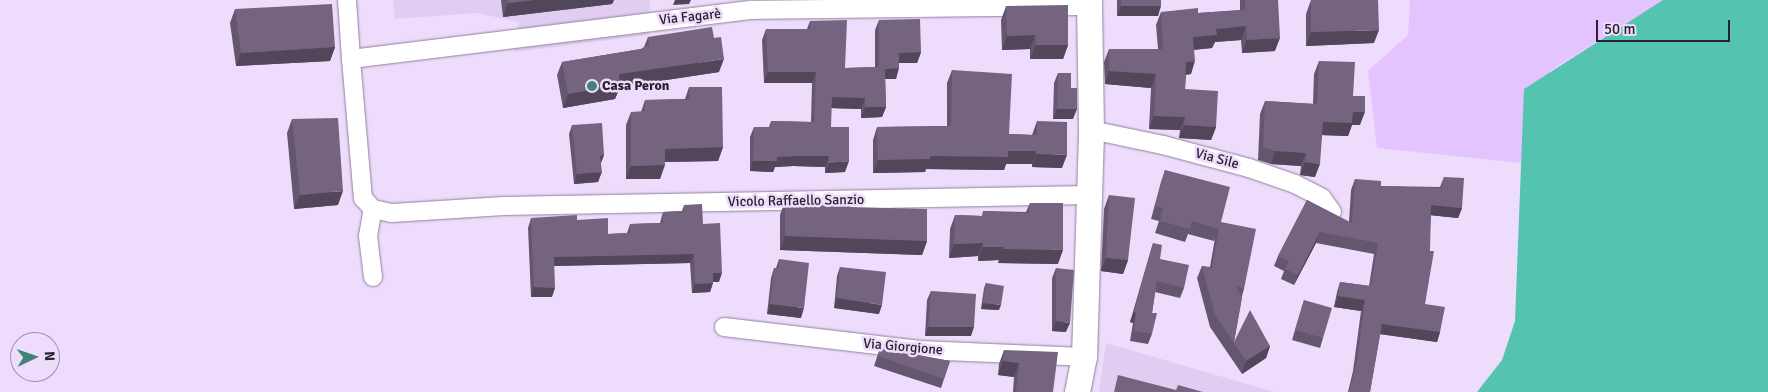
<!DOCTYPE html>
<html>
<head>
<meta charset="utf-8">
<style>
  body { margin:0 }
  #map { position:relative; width:1768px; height:392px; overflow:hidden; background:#eedcfc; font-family:Signika,sans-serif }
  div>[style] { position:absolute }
  .built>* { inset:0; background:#e1cdf1 }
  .green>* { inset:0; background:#e4c4fe }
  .water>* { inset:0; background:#54c4b0 }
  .roads { filter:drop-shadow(0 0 1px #8f7f9c) drop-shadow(0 0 1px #8f7f9c) }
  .street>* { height:18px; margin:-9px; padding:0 9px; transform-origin:9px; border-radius:9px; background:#fff }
  .secondary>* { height:25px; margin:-12.5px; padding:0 12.5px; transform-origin:12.5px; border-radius:12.5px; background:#fff }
  .wall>* { inset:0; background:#64566e }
  .shaded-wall>* { inset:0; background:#51465a }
  .building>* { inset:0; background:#746480 }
  .dots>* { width:14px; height:14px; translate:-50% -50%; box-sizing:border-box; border:2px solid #eedcfc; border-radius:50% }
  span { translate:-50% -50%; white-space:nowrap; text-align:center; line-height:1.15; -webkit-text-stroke:5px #eedcfc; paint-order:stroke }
  .street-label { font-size:14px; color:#28222d }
  .poi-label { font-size:14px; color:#28222d; font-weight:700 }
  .left { translate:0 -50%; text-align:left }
  .north { position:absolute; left:10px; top:332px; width:50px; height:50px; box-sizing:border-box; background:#eedcfc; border:1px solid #9f92a9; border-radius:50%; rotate:87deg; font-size:14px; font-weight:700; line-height:20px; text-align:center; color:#28222d }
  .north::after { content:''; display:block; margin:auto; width:18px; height:22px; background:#418477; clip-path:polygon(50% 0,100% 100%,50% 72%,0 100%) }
  .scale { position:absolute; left:1596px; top:20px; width:134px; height:22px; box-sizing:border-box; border:2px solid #28222d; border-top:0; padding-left:6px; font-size:15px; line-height:18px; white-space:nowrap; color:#28222d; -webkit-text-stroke:4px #eedcfc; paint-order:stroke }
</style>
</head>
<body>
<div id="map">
  <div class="built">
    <i style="clip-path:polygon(393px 0,650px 0,649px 35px,515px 52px,519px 22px,476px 13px,395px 19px)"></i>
    <i style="clip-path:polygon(1106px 343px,1275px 392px,1099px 392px)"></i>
  </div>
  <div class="green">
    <i style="clip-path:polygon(1410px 0,1664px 0,1551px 70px,1525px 138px,1522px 163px,1377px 148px,1368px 71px,1408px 35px)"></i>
  </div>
  <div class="water">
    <i style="clip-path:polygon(1663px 0,1768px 0,1768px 392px,1477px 392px,1502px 360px,1515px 321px,1524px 89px)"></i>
  </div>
  <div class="roads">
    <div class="street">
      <i style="left:347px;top:0;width:59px;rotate:86.1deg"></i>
      <i style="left:351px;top:59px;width:404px;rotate:-7deg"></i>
      <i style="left:752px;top:10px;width:337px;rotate:-0.7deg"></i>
      <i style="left:351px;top:59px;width:140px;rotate:85.1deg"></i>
      <i style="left:363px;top:198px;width:15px;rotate:48deg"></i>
      <i style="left:373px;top:209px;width:19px;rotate:12deg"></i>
      <i style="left:392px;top:213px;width:112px;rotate:-3.6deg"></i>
      <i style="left:504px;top:206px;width:585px;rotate:-1.08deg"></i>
      <i style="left:1091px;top:130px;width:74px;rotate:11.8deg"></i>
      <i style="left:1163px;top:145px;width:89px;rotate:15deg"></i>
      <i style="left:1249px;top:168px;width:49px;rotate:19.2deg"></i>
      <i style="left:1295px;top:184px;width:30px;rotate:27deg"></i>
      <i style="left:1322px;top:198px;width:17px;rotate:54deg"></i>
      <i style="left:373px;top:277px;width:41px;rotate:-97deg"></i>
      <i style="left:368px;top:236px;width:27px;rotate:-80deg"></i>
      <i style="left:724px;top:327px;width:197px;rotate:6.7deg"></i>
      <i style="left:920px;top:350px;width:164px;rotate:2.4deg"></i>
    </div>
    <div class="secondary">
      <i style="left:1077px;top:392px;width:36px;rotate:-79deg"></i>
      <i style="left:1084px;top:357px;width:227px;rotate:-88.2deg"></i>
      <i style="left:1091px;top:130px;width:130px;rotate:-90.9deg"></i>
    </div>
  </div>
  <div class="wall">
    <i style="clip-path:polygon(501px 0,614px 0,612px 4px,503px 17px)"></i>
    <i style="clip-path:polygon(1117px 0,1161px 0,1158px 16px,1117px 16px)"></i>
    <i style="clip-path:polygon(1240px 0,1278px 0,1275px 51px,1242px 53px,1241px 40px,1215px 42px,1212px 48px,1194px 50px,1191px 74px,1186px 75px,1185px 89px,1216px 127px,1211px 140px,1179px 138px,1180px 130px,1149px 129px,1151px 88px,1105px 84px,1104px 62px,1109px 49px,1158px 49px,1156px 25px,1161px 12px,1198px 13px,1240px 10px)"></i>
    <i style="clip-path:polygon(1311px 0,1374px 43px,1306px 46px,1306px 14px)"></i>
    <i style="clip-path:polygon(1006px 6px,1068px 45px,1063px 59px,1030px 59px,1030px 49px,1002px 50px,1001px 20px)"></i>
    <i style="clip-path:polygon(235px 9px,335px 47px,330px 61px,236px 66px,230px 23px)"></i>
    <i style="clip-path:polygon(879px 20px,921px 52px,917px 63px,899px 63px,896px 79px,885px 79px,886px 107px,882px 117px,861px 118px,861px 109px,831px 108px,831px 127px,845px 172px,825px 173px,825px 167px,793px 166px,775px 167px,773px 172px,750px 171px,750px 137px,754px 127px,769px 127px,771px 121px,811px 122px,812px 83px,764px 83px,762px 40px,766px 29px,807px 29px,810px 21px,845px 68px,875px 67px,875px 30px)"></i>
    <i style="clip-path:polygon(648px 37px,719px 72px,620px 87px,615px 99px,563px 108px,557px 75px,562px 62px,641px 49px,644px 47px)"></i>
    <i style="clip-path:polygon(1319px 61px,1353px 96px,1360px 125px,1352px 125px,1348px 136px,1322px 135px,1315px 177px,1300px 175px,1301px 166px,1271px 164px,1258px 160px,1260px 114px,1265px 101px,1313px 104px,1314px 74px)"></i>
    <i style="clip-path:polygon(952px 70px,1009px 134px,1032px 135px,1037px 121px,1062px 168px,1032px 167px,1032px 164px,1006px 164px,1004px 170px,926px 169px,925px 172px,873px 173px,873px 140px,877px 127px,947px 126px,947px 83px)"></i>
    <i style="clip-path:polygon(1058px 73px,1071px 88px,1073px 119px,1053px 119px,1054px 83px)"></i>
    <i style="clip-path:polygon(689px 87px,723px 147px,718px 161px,665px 162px,660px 179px,626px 179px,626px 125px,631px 112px,641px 112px,645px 100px,685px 99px)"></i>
    <i style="clip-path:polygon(292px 119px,338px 205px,294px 209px,287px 133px)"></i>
    <i style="clip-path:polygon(572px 125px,604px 155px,601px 163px,598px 182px,574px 184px,569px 134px)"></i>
    <i style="clip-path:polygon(1165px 170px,1221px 222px,1244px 289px,1242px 296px,1234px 342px,1270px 346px,1266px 358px,1242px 374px,1210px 327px,1197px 278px,1202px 266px,1210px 267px,1215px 238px,1214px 241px,1188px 234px,1185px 242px,1155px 233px,1159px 221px,1151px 219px,1161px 182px)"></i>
    <i style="clip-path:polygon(1444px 177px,1462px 208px,1458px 218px,1431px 215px,1425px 304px,1440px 332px,1437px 342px,1380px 334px,1370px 392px,1348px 392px,1353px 371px,1361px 311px,1334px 307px,1337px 292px,1340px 282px,1369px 286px,1374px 254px,1316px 243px,1294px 285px,1281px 279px,1284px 271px,1274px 266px,1278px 256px,1307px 200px,1349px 222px,1351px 190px,1355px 179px,1381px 186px,1440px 187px)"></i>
    <i style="clip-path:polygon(1109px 195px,1128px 260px,1123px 274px,1101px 271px,1104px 209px)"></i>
    <i style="clip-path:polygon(785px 201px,850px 207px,927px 241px,922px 255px,780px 250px,780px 215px)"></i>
    <i style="clip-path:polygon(1030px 203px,1058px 264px,998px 263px,999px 260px,978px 261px,978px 256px,949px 258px,950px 229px,955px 215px,982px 216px,983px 211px,1026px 212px)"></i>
    <i style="clip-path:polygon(684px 205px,703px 224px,719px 282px,713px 282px,710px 292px,692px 293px,690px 263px,554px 266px,552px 297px,531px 297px,528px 228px,531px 218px,577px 220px,608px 234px,627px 233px,630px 224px,660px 223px,663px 212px,682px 211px)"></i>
    <i style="clip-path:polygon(1153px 243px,1160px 259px,1184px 288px,1180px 298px,1155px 292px,1152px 313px,1152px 334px,1148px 344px,1130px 341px,1133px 323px,1130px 322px,1150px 253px)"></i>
    <i style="clip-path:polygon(779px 259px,801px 318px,767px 314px,771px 278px,774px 268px,776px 268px)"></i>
    <i style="clip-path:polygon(840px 267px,879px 314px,834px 308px,837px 276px)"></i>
    <i style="clip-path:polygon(1056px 268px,1066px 332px,1052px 331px,1052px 278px)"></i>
    <i style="clip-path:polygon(986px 283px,999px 310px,981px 309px,984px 288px)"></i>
    <i style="clip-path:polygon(931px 291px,971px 336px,925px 336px,927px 300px)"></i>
    <i style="clip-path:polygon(1304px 300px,1323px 338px,1320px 348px,1292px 340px)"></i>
    <i style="clip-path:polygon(880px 348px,950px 361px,941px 388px,874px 366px)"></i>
    <i style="clip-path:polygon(1004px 350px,1053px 392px,1013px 392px,1014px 377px,998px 375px,999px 364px)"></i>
  </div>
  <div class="shaded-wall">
    <i style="clip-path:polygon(535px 0,614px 0,612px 4px,503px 17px,508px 3px)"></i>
    <i style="clip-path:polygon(675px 0,691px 0,689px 4px,673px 5px)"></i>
    <i style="clip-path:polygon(1121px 6px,1161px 6px,1158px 16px,1117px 16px)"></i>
    <i style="clip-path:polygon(1246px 26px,1241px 40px,1215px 42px,1212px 48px,1189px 50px,1193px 37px,1216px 29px)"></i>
    <i style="clip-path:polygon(1379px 30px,1374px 43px,1306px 46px,1311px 32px)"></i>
    <i style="clip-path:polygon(1035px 35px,1030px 49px,1002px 50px,1007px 36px)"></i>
    <i style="clip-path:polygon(1280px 38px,1275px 51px,1242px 53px,1247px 40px)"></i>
    <i style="clip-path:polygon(1036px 45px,1068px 45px,1063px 59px,1030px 59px)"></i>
    <i style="clip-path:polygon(335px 47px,330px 61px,236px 66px,241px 53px)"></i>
    <i style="clip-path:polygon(921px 52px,917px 63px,895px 63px,899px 53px)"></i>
    <i style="clip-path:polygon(724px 59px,719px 72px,620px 87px,615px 99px,563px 108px,568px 94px,619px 74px)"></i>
    <i style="clip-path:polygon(1195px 61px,1191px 74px,1182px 75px,1186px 62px)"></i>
    <i style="clip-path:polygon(899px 68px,896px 79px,881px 79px,885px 69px)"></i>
    <i style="clip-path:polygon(1109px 71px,1156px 74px,1151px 88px,1105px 84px)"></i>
    <i style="clip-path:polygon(768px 72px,816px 72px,812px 83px,764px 83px)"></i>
    <i style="clip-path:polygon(832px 97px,865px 98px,861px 109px,828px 108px)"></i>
    <i style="clip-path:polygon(865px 107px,886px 107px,882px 117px,861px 118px)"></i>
    <i style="clip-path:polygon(1057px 109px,1077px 109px,1073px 119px,1053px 119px)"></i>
    <i style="clip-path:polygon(1353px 112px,1365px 112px,1360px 125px,1352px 125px,1348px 136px,1319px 135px,1323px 122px)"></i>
    <i style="clip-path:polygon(1154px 116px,1185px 117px,1180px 130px,1149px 129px)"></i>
    <i style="clip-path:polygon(1184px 125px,1216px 127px,1211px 140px,1179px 138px)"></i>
    <i style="clip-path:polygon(723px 147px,718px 161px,660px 162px,665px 149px)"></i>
    <i style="clip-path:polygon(1008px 151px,1036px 151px,1032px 164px,1006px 164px,1004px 170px,926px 169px,925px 172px,873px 173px,878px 160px)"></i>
    <i style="clip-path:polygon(1275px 151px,1306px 153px,1301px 166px,1271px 164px)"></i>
    <i style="clip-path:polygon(1036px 154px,1067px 155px,1062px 168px,1032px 167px)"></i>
    <i style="clip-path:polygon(604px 155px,600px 165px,600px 156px)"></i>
    <i style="clip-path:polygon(797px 156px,829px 156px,825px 167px,793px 166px,775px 167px,773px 172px,750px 171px,753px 161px,777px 157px)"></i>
    <i style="clip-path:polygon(849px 161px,845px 172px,825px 173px,829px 163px)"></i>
    <i style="clip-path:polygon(1305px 162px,1320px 164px,1315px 177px,1300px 175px)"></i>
    <i style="clip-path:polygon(665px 165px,660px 179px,626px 179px,631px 166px)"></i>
    <i style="clip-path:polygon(602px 172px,598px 182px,574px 184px,577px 174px)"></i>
    <i style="clip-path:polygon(343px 191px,338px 205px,294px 209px,300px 195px)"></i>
    <i style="clip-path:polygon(1431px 205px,1462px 208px,1458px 218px,1428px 215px)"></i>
    <i style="clip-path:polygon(1320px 232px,1316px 243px,1294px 285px,1298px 275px)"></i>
    <i style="clip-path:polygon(785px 236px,927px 241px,922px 255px,780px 250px)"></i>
    <i style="clip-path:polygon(983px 243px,978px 256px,949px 258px,954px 244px)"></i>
    <i style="clip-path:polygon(983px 247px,1004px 247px,999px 260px,978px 261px)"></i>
    <i style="clip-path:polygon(1003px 249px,1063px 250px,1058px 264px,998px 263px)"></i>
    <i style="clip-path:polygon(694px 254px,690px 263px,551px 266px,554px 257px)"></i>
    <i style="clip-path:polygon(1106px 258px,1128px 260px,1123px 274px,1101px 271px)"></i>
    <i style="clip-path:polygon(713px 273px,722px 273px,719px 282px,710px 282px)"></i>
    <i style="clip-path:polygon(713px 283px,710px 292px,692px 293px,695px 284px)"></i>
    <i style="clip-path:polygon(534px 287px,555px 288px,552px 297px,531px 297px)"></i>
    <i style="clip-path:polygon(1338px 296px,1365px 300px,1361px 311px,1334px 307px)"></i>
    <i style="clip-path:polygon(837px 298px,882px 305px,879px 314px,834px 308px)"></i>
    <i style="clip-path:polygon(983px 303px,1001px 305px,999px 310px,981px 309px)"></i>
    <i style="clip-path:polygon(770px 304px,804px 308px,801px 318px,767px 314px)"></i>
    <i style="clip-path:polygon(1134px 312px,1136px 313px,1133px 323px,1130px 322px)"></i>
    <i style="clip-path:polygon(1056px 321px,1070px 323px,1066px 332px,1052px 331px)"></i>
    <i style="clip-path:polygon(1382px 324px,1440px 332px,1437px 342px,1379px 334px)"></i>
    <i style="clip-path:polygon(928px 327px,974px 327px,971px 336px,925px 336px)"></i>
    <i style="clip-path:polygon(1270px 346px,1266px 358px,1242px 374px,1246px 361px)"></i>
    <i style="clip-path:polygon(1003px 361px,1019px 363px,1014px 377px,998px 375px)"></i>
  </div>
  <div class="building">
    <i style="clip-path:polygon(508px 0,535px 0,508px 3px)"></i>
    <i style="clip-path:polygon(1121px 0,1161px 0,1161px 6px,1121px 6px)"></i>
    <i style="clip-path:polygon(1245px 0,1278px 0,1280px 38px,1247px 40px,1246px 26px,1216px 29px,1217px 35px,1193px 37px,1195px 61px,1186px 62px,1185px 89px,1218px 91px,1216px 127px,1184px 125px,1185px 117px,1154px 116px,1156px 74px,1109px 71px,1109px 49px,1163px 49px,1161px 12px,1198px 8px,1198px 13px,1245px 10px)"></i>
    <i style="clip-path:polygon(1311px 0,1378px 0,1379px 30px,1311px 32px)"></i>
    <i style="clip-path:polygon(332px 4px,335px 47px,241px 53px,235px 9px)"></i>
    <i style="clip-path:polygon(1068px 5px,1068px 45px,1036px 45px,1035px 35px,1007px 36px,1006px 6px)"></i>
    <i style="clip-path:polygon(920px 19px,921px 52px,899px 53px,899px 68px,885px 69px,886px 107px,865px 107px,865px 98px,832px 97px,831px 127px,849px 127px,849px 161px,829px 163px,829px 156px,797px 156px,777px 157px,777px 161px,753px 161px,754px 127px,771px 127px,771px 121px,814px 122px,816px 72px,768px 72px,766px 29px,810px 29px,810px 21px,847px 20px,845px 68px,879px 67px,879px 20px)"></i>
    <i style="clip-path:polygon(712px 27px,714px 38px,721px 37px,724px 59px,619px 74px,620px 85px,568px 94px,562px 62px,641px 49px,649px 45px,648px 37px)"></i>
    <i style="clip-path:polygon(1319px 61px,1355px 62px,1353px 96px,1365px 96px,1365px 112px,1353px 112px,1352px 123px,1323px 122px,1320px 164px,1305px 162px,1306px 153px,1275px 151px,1263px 147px,1265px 101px,1317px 104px)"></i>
    <i style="clip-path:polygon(952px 70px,1012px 74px,1009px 134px,1037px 135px,1037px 121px,1067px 122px,1067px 155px,1036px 154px,1036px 151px,1008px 151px,1008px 157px,930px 156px,930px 159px,878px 160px,877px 127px,951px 126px)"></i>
    <i style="clip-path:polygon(1058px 73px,1071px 73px,1071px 88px,1077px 88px,1077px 109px,1057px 109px)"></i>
    <i style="clip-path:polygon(689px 87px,722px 87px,723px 147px,665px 149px,665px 165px,631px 166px,631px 112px,645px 111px,645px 100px,690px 99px)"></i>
    <i style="clip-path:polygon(338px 118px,343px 191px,300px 195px,292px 119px)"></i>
    <i style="clip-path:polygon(602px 123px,604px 155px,600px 156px,602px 172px,577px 174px,572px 125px)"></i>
    <i style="clip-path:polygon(1165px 170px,1230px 187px,1221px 222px,1256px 229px,1244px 289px,1235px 285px,1242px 298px,1234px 342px,1250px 310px,1270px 346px,1246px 361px,1215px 315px,1202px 266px,1212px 268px,1220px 223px,1219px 229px,1192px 221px,1190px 229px,1160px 221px,1163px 208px,1155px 206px)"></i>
    <i style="clip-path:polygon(1444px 177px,1464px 178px,1462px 208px,1431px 205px,1430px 251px,1434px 251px,1425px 304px,1445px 307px,1440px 332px,1382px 324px,1370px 392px,1349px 392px,1357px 361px,1365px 300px,1338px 296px,1340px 282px,1371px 286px,1378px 243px,1320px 232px,1298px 275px,1285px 269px,1289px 261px,1278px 256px,1307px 200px,1352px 223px,1355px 179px,1381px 181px,1381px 186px,1442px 188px)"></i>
    <i style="clip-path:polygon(1109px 195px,1135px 198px,1128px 260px,1106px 258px)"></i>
    <i style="clip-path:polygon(785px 201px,851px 202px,850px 207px,927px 209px,927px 241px,785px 236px)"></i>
    <i style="clip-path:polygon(1030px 203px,1063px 203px,1063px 250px,1003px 249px,1004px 247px,983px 247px,983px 243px,954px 244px,955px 215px,983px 216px,983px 211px,1029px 213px)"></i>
    <i style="clip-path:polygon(702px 204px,703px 224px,720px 223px,722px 273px,713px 273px,713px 283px,695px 284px,694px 254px,554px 257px,555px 288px,534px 287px,531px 218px,577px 215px,577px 220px,608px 218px,608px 234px,630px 233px,630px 224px,663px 223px,663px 212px,684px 211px,684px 205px)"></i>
    <i style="clip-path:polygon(1153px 243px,1162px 245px,1160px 259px,1189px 265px,1184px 288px,1157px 281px,1152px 313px,1157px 313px,1152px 334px,1134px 331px,1136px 313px,1134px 312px)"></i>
    <i style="clip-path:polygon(779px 259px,809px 263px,804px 308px,770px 304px,774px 268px,778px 268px)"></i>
    <i style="clip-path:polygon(840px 267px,886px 272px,882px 305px,837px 298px)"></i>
    <i style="clip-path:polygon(1056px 268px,1074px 270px,1070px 323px,1056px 321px)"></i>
    <i style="clip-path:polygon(986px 283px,1004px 286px,1001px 305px,983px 303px)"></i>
    <i style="clip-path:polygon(931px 291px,976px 294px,974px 327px,928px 327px)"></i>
    <i style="clip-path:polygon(1304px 300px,1332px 308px,1323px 338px,1295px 330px)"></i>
    <i style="clip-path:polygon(880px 348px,950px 361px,944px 379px,878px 356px)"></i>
    <i style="clip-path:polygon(1004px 350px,1058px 352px,1053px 392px,1016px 392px,1019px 363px,1003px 361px)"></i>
    <i style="clip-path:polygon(1118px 375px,1176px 390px,1178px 385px,1203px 392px,1114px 392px)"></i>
  </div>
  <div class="dots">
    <i style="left:592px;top:86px;background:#418477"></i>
  </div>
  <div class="street-label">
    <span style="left:690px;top:17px;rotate:-6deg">Via Fagarè</span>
    <span style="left:1217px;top:159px;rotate:15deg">Via Sile</span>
    <span style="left:796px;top:201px;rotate:-1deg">Vicolo Raffaello Sanzio</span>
    <span style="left:903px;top:347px;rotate:5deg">Via Giorgione</span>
  </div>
  <div class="poi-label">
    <span class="left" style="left:602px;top:86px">Casa Peron</span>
  </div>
  <div class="north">N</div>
  <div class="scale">50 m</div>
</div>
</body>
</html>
